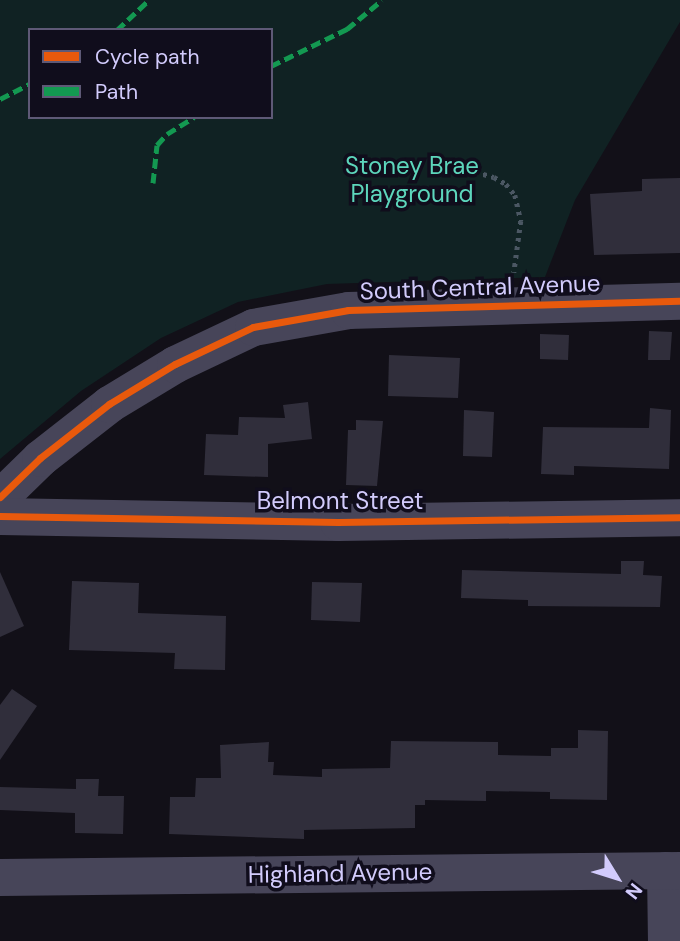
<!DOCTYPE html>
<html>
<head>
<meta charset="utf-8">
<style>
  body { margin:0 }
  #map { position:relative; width:680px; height:941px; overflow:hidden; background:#121018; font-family:"DM Sans",sans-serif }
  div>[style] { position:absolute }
  .green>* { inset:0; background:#102223 }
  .building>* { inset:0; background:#302e3b }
  .path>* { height:4.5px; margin-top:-2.25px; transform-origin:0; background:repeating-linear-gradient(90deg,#4b5763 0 3.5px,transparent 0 8.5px) }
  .minor>* { height:37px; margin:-18.5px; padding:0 18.5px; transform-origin:18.5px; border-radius:18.5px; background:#474559 }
  .quiet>* { height:5px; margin-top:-2.5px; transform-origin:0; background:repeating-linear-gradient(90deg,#139951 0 10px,transparent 0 15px) }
  .cycleway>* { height:7px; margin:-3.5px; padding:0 3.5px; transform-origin:3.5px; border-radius:3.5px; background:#e8590c }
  span { translate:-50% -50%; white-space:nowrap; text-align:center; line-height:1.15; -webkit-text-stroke:7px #100d1c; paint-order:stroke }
  .park-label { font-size:24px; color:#5dd6bc }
  .street-label { font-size:24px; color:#d2cbfc }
  .legend { position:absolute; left:28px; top:28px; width:245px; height:91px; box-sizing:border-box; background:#100d1c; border:2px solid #5e5976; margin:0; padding:9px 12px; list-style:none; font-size:21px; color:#d2cbfc }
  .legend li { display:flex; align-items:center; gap:14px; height:35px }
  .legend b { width:35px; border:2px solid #5e5976 }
  .north { position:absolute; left:582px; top:843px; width:70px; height:70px; -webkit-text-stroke:5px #100d1c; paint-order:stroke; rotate:128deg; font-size:19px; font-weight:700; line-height:28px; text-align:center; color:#d2cbfc }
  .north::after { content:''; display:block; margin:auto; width:24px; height:32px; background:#d2cbfc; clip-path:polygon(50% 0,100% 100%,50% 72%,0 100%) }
</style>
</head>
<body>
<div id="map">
  <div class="green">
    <i style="clip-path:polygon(evenodd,0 0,680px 0,680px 22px,575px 200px,545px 277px,327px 284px,238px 302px,161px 338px,81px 391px,0 459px,0 0,30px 30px,271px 30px,271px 117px,30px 117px,30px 30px)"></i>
  </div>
  <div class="building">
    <i style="clip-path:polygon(680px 178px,680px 253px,594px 255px,590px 194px,642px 191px,642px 179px)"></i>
    <i style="clip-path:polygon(649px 331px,672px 332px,670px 360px,648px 360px)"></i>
    <i style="clip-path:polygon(540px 334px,569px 335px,568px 360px,540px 359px)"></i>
    <i style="clip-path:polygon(389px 355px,460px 358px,458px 398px,388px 396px)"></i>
    <i style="clip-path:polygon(308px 402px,312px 439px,268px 444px,268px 477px,204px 475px,206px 434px,238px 435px,239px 417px,285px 418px,283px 405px)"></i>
    <i style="clip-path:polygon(650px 408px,671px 410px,669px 469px,574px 466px,574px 475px,541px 474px,543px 427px,649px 428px)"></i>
    <i style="clip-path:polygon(464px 410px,494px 412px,492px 457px,463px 456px)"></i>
    <i style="clip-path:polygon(356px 420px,383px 421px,377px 486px,346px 485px,348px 430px,356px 430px)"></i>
    <i style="clip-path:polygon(621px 561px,644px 561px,643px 575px,662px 576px,660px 607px,528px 606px,528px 600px,461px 598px,462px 570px,621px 574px)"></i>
    <i style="clip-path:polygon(0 572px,24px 626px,0 637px)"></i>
    <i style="clip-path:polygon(72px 581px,139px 583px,138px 613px,226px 616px,225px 670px,174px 669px,175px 653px,69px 650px)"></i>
    <i style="clip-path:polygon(312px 582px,362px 583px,360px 622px,311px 620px)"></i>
    <i style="clip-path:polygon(12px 689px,37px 706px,0 760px,0 705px)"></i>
    <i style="clip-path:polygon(578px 730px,608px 731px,607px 800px,550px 799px,550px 792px,486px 791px,486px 801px,425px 800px,425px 805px,415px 805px,415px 828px,304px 830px,304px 839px,169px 834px,170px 797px,195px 797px,196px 778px,221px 778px,220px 745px,269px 742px,268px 762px,274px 762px,273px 775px,322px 777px,322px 769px,390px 768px,391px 741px,498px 742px,498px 755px,551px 756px,551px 748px,578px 748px)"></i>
    <i style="clip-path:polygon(76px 779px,99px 779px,98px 796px,124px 796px,123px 834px,75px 833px,75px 813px,0 810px,0 787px,76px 789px)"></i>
  </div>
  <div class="path">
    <i style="left:467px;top:169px;width:28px;rotate:17deg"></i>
    <i style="left:494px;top:177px;width:14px;rotate:30deg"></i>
    <i style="left:506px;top:184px;width:14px;rotate:51deg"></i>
    <i style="left:515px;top:195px;width:27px;rotate:77deg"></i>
    <i style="left:521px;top:221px;width:52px;rotate:97.7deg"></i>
  </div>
  <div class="minor">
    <i style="left:0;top:497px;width:56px;rotate:-44.3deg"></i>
    <i style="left:40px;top:458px;width:88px;rotate:-38deg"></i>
    <i style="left:109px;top:404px;width:77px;rotate:-31.2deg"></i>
    <i style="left:175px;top:364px;width:86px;rotate:-25.4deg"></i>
    <i style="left:253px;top:327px;width:97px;rotate:-10.1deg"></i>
    <i style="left:348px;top:310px;width:332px;rotate:-1.6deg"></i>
    <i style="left:0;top:516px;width:338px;rotate:1deg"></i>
    <i style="left:338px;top:522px;width:342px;rotate:-0.8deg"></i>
    <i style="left:665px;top:870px;width:71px;rotate:89.2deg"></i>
    <i style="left:0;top:877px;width:680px;rotate:-0.59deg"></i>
  </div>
  <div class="quiet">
    <i style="left:117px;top:30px;width:44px;rotate:-43.2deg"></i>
    <i style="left:271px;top:66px;width:85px;rotate:-26deg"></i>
    <i style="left:347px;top:29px;width:45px;rotate:-39.6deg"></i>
    <i style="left:0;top:99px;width:34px;rotate:-27deg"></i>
    <i style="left:153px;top:183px;width:38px;rotate:-84deg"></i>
    <i style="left:157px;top:145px;width:15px;rotate:-48deg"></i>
    <i style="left:167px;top:134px;width:32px;rotate:-32deg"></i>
  </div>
  <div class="cycleway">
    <i style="left:0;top:497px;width:56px;rotate:-44.3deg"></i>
    <i style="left:40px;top:458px;width:88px;rotate:-38deg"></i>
    <i style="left:109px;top:404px;width:77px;rotate:-31.2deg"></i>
    <i style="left:175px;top:364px;width:86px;rotate:-25.4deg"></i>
    <i style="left:253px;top:327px;width:97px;rotate:-10.1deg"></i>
    <i style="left:348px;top:310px;width:332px;rotate:-1.6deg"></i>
    <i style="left:0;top:516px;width:338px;rotate:1deg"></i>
    <i style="left:338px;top:522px;width:342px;rotate:-0.8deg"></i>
  </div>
  <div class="park-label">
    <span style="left:412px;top:180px">Stoney Brae<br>Playground</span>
  </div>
  <div class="street-label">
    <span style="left:480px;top:287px;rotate:-2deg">South Central Avenue</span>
    <span style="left:340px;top:501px">Belmont Street</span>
    <span style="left:340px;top:873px;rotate:-1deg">Highland Avenue</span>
  </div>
  <ul class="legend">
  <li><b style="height:9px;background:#e8590c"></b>Cycle path</li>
  <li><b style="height:9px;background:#139951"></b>Path</li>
  </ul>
  <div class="north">N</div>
</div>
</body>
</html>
